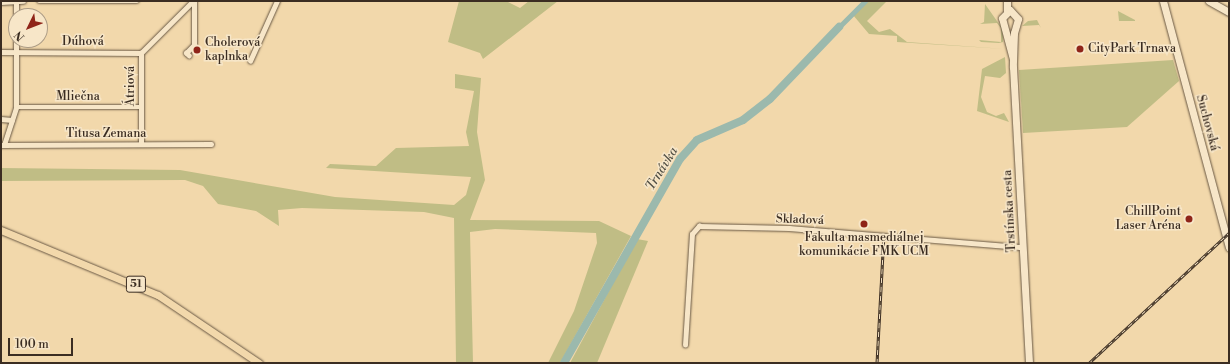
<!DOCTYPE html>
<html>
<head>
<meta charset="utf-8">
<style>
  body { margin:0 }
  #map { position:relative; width:1230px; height:364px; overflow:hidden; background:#f2d8ab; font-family:"Libre Bodoni",serif }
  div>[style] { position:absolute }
  .green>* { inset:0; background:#c0bd85 }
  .canal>* { height:4.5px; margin:-2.25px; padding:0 2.25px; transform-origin:2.25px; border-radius:2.25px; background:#9bb9ad }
  .river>* { height:8px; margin:-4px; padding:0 4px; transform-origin:4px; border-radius:4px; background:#9bb9ad }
  .roads { filter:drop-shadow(0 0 1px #695844) drop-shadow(0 0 1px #695844) }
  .street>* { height:4.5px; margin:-2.25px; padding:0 2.25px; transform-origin:2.25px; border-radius:2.25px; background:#f7e6c8 }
  .secondary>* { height:7px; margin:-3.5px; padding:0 3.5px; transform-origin:3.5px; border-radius:3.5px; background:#f7e6c8 }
  .primary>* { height:7px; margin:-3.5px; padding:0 3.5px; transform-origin:3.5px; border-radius:3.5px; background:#f2d8ab }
  .rail>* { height:3px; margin-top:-1.5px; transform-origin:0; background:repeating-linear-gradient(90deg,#f7e6c8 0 4.5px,#3b2d22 0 9px); box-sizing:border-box; border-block:1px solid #3b2d22 }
  .dots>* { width:11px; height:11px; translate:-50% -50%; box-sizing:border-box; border:2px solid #f7e6c8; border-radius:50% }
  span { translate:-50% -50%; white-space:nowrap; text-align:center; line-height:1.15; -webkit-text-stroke:3px #f7e6c8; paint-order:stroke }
  .shield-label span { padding:1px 3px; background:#f7e6c8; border:1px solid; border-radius:3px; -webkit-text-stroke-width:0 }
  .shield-label { font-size:11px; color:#3b2d22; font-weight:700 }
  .street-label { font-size:12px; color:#3b2d22 }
  .poi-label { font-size:12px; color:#3b2d22 }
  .left { translate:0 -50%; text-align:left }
  .right { translate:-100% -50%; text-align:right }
  .water-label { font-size:13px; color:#535045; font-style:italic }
  .frame { position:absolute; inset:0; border:2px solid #3b2d22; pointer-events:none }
  .north { position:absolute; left:8px; top:8px; width:40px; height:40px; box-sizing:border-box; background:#f7e6c8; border:1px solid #ac9c86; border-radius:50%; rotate:227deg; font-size:11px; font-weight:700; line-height:16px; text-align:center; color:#3b2d22 }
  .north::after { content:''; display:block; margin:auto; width:14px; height:18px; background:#8f2418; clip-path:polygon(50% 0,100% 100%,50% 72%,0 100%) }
  .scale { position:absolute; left:8px; top:338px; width:65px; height:18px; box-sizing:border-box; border:2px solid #3b2d22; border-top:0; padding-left:5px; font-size:12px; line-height:14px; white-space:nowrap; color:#3b2d22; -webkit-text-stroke:3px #f7e6c8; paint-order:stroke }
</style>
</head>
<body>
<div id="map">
  <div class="green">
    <i style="clip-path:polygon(459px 1px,506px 1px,520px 8px,529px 1px,558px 1px,483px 59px,480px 53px,448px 42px)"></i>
    <i style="clip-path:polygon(867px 1px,887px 1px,867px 21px,879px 32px,890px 29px,907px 42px,1005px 49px,897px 42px,897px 36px,869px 34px,853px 15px)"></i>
    <i style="clip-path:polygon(985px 4px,1004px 31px,1003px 42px,999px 43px,981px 42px,979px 40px,1001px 42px,1001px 28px,997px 23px,980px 24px,984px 22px)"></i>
    <i style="clip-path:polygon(1118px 11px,1135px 20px,1135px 21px,1119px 21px)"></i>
    <i style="clip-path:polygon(1037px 20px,1041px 28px,1039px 25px,1022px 26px,1028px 21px)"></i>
    <i style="clip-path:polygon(1005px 57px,1006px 73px,1000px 78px,985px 76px,981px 97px,987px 112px,996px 116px,1004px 113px,1009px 122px,977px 111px,982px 69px)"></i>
    <i style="clip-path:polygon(1173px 60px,1179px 81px,1127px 127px,1023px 133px,1019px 70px)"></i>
    <i style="clip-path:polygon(455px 74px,481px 78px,477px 132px,485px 180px,470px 220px,599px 221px,631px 236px,560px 363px,548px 363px,574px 311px,597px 243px,596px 233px,495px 229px,470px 232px,473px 363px,456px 363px,454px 218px,424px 212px,302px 208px,278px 210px,279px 226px,256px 211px,218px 204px,203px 186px,185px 180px,1px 181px,1px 168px,180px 170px,335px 197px,454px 205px,466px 195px,471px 177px,326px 168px,330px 164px,376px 166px,396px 148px,469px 146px,466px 132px,474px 91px,455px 88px)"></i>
    <i style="clip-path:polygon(637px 239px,648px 241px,597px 363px,570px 363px)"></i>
  </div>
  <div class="canal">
    <i style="left:839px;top:27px;width:37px;rotate:-45deg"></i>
  </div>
  <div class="river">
    <i style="left:564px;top:363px;width:235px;rotate:-60.4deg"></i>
    <i style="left:680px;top:159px;width:25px;rotate:-48deg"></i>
    <i style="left:697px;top:140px;width:50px;rotate:-23.5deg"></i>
    <i style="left:743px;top:120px;width:34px;rotate:-38deg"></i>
    <i style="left:770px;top:99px;width:100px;rotate:-46.2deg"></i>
  </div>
  <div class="roads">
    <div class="street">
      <i style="left:39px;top:1px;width:98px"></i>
      <i style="left:1px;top:2px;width:22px;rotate:-3deg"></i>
      <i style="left:16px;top:16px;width:15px;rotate:-90deg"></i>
      <i style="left:1px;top:52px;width:140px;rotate:0.4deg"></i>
      <i style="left:189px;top:56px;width:4px;rotate:-135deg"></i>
      <i style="left:186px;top:53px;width:11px;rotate:-45deg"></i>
      <i style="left:194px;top:45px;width:44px;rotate:-90deg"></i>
      <i style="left:250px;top:61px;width:66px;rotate:-65.8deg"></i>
      <i style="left:16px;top:107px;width:125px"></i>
      <i style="left:1px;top:119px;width:11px;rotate:5deg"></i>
      <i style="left:141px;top:144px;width:91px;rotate:-90deg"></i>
      <i style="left:141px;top:53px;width:74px;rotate:-45deg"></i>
      <i style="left:1px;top:145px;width:210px;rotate:-0.3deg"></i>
      <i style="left:4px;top:145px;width:40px;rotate:-72deg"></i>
      <i style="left:16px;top:107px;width:67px;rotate:-90deg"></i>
      <i style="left:685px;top:345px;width:111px;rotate:-86.4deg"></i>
      <i style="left:692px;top:234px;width:11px;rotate:-49deg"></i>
      <i style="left:699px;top:226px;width:90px;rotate:1.3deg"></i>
      <i style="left:789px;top:228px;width:234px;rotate:4.7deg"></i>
    </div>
    <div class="secondary">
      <i style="left:1163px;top:1px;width:255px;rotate:75deg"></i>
      <i style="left:1209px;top:1px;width:23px;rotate:29deg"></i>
      <i style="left:1007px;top:11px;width:10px;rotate:-90deg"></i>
      <i style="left:1013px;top:59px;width:42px;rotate:-105deg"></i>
      <i style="left:1002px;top:18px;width:11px;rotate:-45deg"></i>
      <i style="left:1010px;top:10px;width:12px;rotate:48deg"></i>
      <i style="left:1018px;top:19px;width:15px;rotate:106deg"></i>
      <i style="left:1014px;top:33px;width:34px;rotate:92deg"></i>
      <i style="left:1013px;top:67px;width:296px;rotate:86.9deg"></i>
    </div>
    <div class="primary">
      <i style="left:1px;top:230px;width:170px;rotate:22.5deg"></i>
      <i style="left:158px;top:295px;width:122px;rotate:34deg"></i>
    </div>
  </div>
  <div class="rail">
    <i style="left:877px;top:363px;width:128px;rotate:-86.9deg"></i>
    <i style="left:1089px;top:363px;width:191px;rotate:-42.9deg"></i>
  </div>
  <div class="dots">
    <i style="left:1080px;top:49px;background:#8f2418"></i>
    <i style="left:197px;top:50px;background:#8f2418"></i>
    <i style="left:1189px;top:219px;background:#8f2418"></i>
    <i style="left:864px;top:224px;background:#8f2418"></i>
  </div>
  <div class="shield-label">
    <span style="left:136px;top:284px">51</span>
  </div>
  <div class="street-label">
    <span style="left:83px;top:42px">Dúhová</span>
    <span style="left:131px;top:86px;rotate:-90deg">Átriová</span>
    <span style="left:78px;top:97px">Mliečna</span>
    <span style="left:1207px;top:123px;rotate:75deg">Suchovská</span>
    <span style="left:106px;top:134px">Titusa Zemana</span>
    <span style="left:1010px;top:211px;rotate:-93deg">Trstínska cesta</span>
    <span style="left:800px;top:220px;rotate:2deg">Skladová</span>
  </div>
  <div class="poi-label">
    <span class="left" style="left:205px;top:50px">Cholerová<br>kaplnka</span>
    <span class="left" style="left:1088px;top:49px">CityPark Trnava</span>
    <span class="right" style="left:1181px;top:219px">ChillPoint<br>Laser Aréna</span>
    <span style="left:864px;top:245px">Fakulta masmediálnej<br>komunikácie FMK UCM</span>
  </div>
  <div class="water-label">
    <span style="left:662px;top:169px;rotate:-58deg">Trnávka</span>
  </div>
  <div class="frame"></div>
  <div class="north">N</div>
  <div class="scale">100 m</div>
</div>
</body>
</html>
